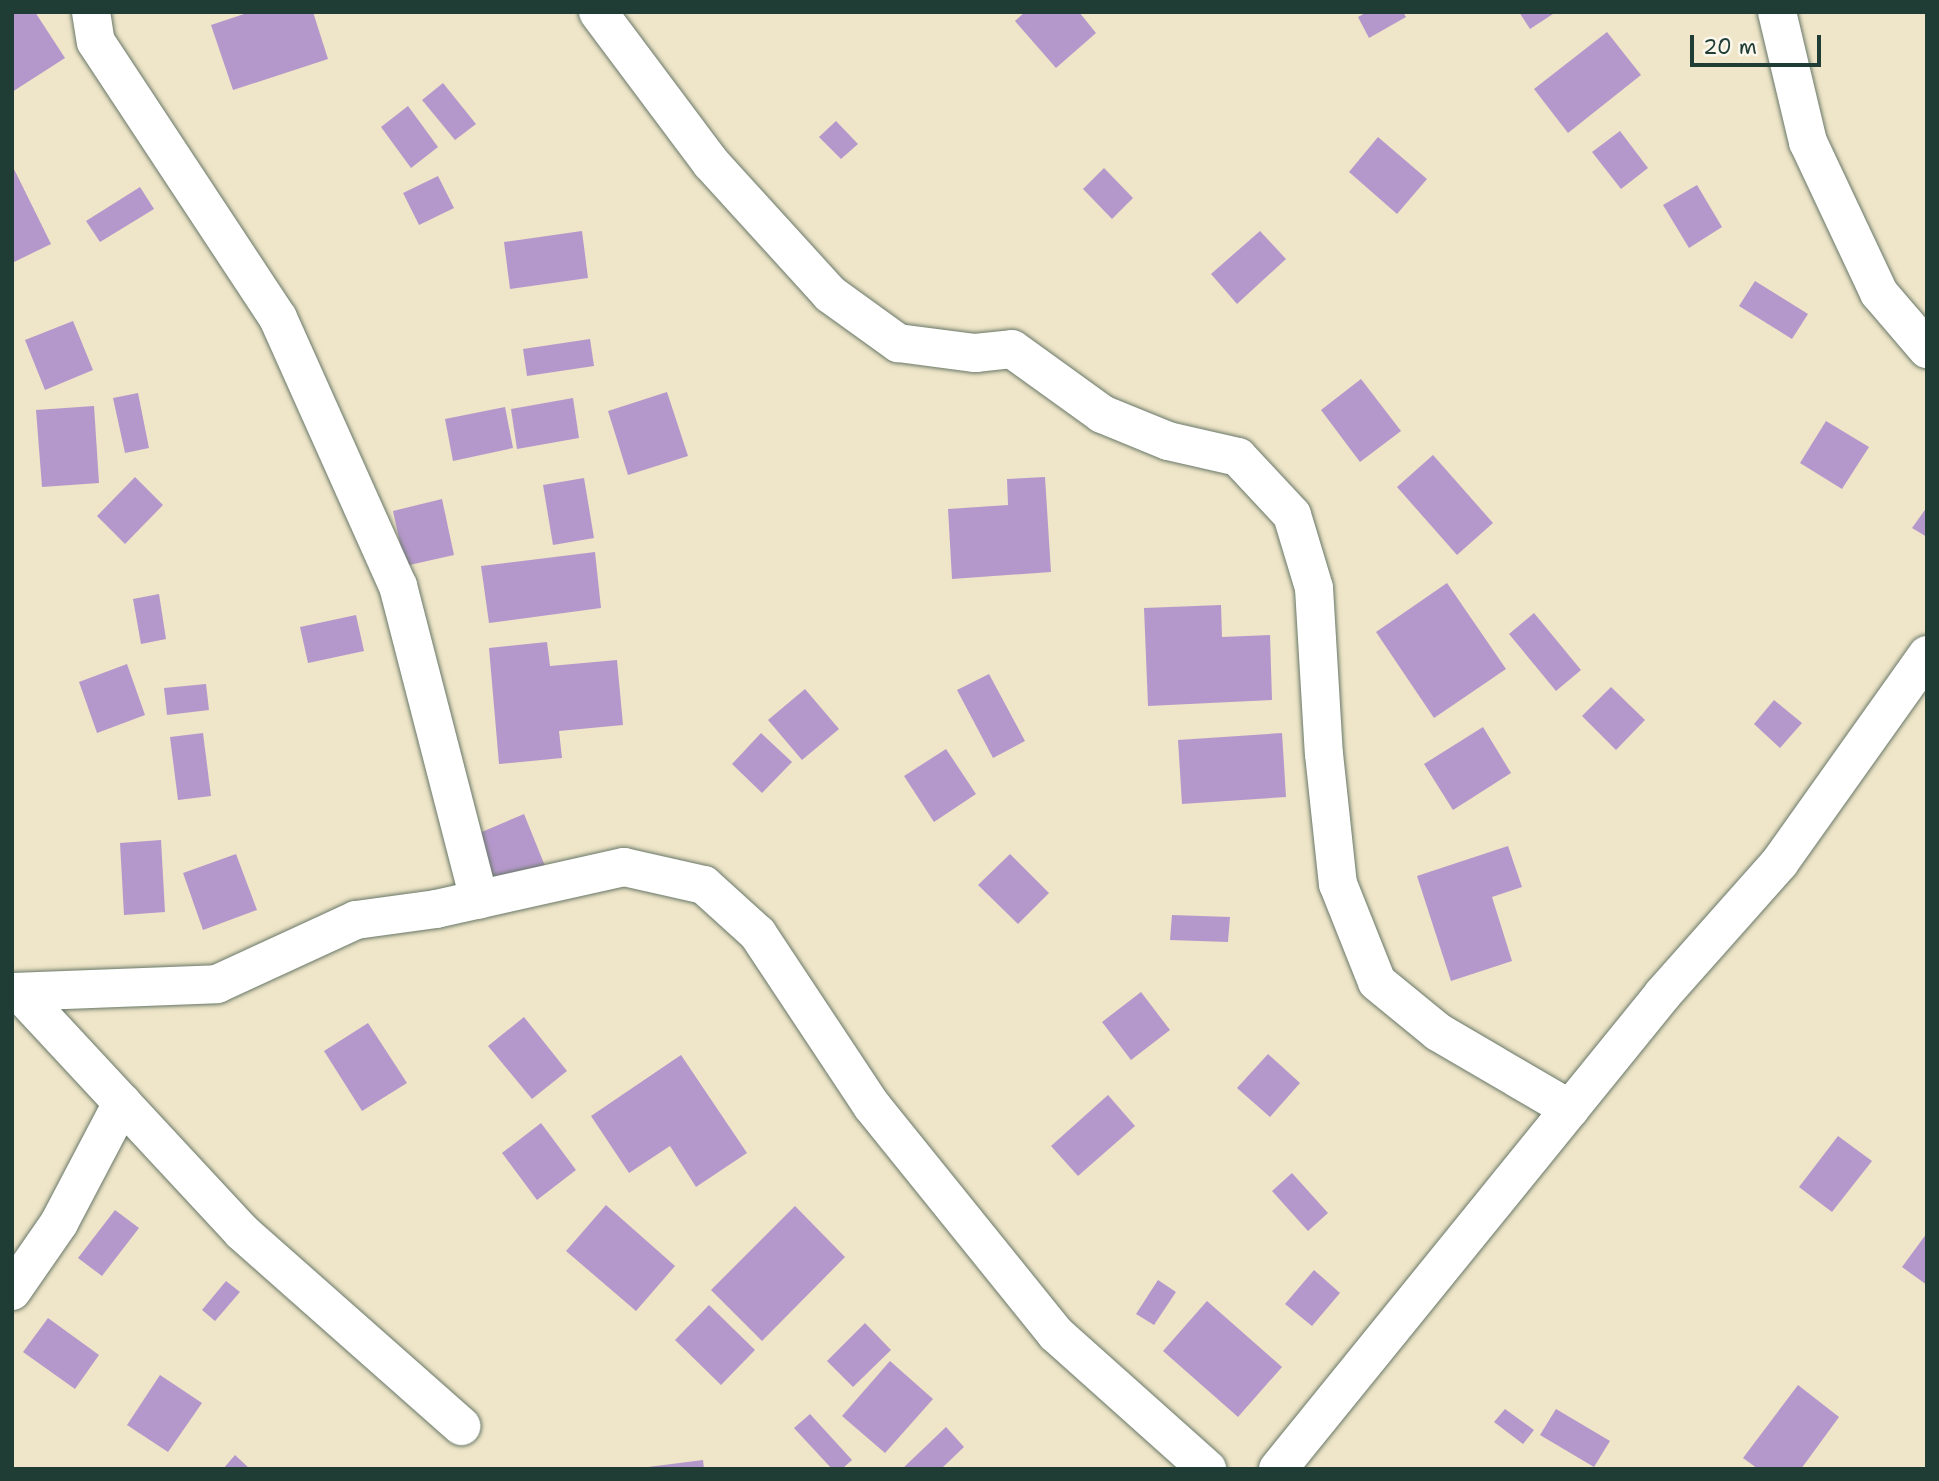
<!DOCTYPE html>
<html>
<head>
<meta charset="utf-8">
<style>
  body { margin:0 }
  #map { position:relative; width:1939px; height:1481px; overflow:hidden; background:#efe5c8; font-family:"Shantell Sans",sans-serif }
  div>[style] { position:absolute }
  .building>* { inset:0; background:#b598cb }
  .roads { filter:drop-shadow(0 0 2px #687868) drop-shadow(0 0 2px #687868) }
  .minor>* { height:38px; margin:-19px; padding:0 19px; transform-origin:19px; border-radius:19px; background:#fff }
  span { translate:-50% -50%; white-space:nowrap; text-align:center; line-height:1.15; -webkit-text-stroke:5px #fbf7ec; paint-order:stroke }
  .frame { position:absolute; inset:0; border:14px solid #1f3d34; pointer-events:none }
  .scale { position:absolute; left:1690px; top:35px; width:131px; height:32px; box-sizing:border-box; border:4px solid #1f3d34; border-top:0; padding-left:9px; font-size:21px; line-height:24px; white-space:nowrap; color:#1f3d34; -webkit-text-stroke:5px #fbf7ec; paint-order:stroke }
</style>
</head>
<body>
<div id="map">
  <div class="building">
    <i style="clip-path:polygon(12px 12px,35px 12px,65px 58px,12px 92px)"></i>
    <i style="clip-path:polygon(250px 12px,313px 12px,328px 59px,233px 90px,211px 25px)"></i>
    <i style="clip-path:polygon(1025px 12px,1079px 12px,1096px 33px,1056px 68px,1015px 21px)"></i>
    <i style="clip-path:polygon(1367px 12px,1403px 12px,1406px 17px,1369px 38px,1358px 17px)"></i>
    <i style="clip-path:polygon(1519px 12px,1556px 12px,1530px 29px)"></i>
    <i style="clip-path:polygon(1607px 32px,1641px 75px,1568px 133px,1534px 89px)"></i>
    <i style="clip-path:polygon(443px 83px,476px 124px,455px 140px,422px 100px)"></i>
    <i style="clip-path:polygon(408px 106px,438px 147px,411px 168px,381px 127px)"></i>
    <i style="clip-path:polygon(836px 121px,858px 144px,841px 159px,819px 137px)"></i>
    <i style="clip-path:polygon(1620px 131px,1648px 168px,1621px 189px,1592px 152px)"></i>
    <i style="clip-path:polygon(1378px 137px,1427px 179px,1397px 214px,1349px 172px)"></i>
    <i style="clip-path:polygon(12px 165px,51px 244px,12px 263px)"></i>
    <i style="clip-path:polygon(1104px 168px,1133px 198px,1112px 219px,1083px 189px)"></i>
    <i style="clip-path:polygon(438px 176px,454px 208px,419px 225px,403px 193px)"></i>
    <i style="clip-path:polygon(1697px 185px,1722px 227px,1689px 248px,1663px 205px)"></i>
    <i style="clip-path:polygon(140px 187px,154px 209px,100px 242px,86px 221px)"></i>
    <i style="clip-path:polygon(582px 231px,588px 278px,510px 289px,504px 242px)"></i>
    <i style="clip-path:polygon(1260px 231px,1286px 259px,1237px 304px,1211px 274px)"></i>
    <i style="clip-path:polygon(1755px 281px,1808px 314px,1792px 339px,1739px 306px)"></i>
    <i style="clip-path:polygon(73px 321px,93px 370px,45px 390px,25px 340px)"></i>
    <i style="clip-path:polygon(590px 339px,594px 366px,527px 376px,523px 349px)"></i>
    <i style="clip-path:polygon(1361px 379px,1401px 431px,1360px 462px,1321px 410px)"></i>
    <i style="clip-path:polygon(667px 392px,688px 456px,628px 475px,608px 411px)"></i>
    <i style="clip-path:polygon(138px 393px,149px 448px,125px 453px,113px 398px)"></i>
    <i style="clip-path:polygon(573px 398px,579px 438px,517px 449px,511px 409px)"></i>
    <i style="clip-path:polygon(94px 406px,99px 483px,42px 487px,36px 410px)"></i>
    <i style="clip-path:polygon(505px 407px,513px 448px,453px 461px,445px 419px)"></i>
    <i style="clip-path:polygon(1826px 421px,1869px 447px,1842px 489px,1800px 463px)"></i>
    <i style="clip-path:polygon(1433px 455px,1493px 523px,1457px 555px,1397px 487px)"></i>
    <i style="clip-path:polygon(135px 477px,163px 505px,125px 544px,97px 516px)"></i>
    <i style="clip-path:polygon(1045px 477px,1051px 572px,952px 579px,948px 509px,1008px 505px,1007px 479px)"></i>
    <i style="clip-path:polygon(584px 478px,594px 538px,553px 545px,543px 485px)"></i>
    <i style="clip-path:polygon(442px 499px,454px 555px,405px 566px,393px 511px)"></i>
    <i style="clip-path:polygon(1927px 507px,1927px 537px,1912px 528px)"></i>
    <i style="clip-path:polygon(595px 552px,601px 608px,489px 623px,481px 566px)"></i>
    <i style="clip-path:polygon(1447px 583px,1506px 669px,1434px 718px,1376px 632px)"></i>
    <i style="clip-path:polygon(159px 594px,166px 639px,141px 644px,133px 599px)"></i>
    <i style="clip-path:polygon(1221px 605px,1222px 637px,1270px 635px,1272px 700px,1148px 706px,1144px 608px)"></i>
    <i style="clip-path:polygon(1534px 613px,1581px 670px,1556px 691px,1509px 634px)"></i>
    <i style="clip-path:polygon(356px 615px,364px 651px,308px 663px,300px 627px)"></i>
    <i style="clip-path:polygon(547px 642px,550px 666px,617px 660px,623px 725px,559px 731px,562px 758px,499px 764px,489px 648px)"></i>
    <i style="clip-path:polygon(127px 664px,145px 715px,97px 733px,79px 682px)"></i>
    <i style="clip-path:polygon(989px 674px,1025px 741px,993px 758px,957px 690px)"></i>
    <i style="clip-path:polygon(206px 684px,209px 710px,167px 715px,164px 688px)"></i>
    <i style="clip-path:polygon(1611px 687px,1645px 720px,1616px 750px,1582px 716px)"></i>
    <i style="clip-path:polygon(805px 689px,839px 729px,802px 760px,768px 720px)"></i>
    <i style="clip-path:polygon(1774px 700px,1802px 723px,1780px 748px,1754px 724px)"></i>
    <i style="clip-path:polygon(1483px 727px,1511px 773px,1453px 810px,1424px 764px)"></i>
    <i style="clip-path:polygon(203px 733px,211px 796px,178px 800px,170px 737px)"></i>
    <i style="clip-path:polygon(761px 733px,792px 762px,762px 793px,732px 764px)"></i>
    <i style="clip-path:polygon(1282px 733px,1286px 797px,1182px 804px,1178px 740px)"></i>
    <i style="clip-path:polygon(946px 749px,976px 794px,934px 822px,904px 776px)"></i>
    <i style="clip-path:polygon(524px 814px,547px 871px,493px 894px,470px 837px)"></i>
    <i style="clip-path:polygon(161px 840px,165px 912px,124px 915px,120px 843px)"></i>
    <i style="clip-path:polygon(1508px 846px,1522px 887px,1492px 897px,1512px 961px,1451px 981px,1417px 876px)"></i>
    <i style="clip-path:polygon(236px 854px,257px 910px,203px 930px,183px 873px)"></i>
    <i style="clip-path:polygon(1010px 854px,1049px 893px,1018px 924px,978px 885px)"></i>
    <i style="clip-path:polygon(1172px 915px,1230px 917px,1228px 942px,1170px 940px)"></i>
    <i style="clip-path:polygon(1141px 992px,1170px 1030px,1131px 1060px,1102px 1022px)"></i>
    <i style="clip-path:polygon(524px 1017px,567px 1071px,532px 1099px,488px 1046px)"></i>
    <i style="clip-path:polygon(368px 1023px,407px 1083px,362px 1111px,324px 1051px)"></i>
    <i style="clip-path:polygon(1268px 1054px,1300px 1083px,1270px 1117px,1237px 1088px)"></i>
    <i style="clip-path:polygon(681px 1055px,747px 1153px,696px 1187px,670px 1146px,629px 1173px,591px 1116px)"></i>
    <i style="clip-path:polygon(1108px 1095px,1135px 1126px,1078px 1176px,1051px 1146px)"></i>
    <i style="clip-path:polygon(541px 1123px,576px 1170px,537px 1200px,502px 1153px)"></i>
    <i style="clip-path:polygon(1838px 1136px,1872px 1161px,1832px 1212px,1799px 1187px)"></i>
    <i style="clip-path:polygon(1292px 1173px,1328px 1213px,1308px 1231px,1272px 1191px)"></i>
    <i style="clip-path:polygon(606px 1205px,675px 1266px,636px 1311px,566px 1251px)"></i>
    <i style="clip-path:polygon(795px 1206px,845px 1257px,762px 1341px,711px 1290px)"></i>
    <i style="clip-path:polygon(115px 1210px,139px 1228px,102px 1276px,78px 1258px)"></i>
    <i style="clip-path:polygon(1927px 1233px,1927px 1285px,1902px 1267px)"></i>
    <i style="clip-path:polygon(1314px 1270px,1340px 1293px,1312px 1326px,1285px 1304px)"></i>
    <i style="clip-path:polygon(1158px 1280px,1176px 1292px,1154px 1325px,1136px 1314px)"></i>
    <i style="clip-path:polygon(226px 1281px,240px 1292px,215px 1321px,202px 1310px)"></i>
    <i style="clip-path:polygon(1207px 1301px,1282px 1367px,1238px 1417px,1163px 1351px)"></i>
    <i style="clip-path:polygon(709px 1305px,755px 1350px,721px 1385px,675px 1340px)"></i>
    <i style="clip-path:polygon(48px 1318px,99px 1355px,75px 1389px,23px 1352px)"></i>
    <i style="clip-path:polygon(865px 1323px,891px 1350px,853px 1387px,827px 1361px)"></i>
    <i style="clip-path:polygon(890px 1361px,933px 1399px,885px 1453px,842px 1416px)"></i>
    <i style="clip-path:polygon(160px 1375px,202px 1403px,168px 1452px,127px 1425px)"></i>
    <i style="clip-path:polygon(1798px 1385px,1839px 1417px,1801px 1469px,1758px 1469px,1743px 1458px)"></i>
    <i style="clip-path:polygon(1505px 1409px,1534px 1430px,1523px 1444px,1494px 1422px)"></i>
    <i style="clip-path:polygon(1556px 1409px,1610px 1441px,1594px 1467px,1540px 1435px)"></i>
    <i style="clip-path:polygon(810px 1414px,852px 1460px,842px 1469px,832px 1469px,794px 1428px)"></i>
    <i style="clip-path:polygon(946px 1427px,964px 1447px,941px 1469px,902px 1469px)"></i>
    <i style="clip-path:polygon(235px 1455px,250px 1469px,223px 1469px)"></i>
    <i style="clip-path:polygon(703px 1460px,704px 1469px,648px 1469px,648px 1467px)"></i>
  </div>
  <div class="roads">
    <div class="minor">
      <i style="left:91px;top:12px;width:30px;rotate:81deg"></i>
      <i style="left:96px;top:42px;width:331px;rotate:56.6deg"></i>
      <i style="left:278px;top:318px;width:294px;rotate:65.9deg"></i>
      <i style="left:398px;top:586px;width:324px;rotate:75.5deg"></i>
      <i style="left:598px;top:12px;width:189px;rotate:53.2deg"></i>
      <i style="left:711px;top:163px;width:177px;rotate:47.7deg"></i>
      <i style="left:830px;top:294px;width:84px;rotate:35.8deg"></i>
      <i style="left:898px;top:343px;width:78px;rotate:7.4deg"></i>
      <i style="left:975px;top:353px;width:37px;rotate:-6deg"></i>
      <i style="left:1012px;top:349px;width:111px;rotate:35.8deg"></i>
      <i style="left:1102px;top:414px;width:71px;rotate:22.2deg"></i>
      <i style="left:1168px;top:441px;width:72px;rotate:12.9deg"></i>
      <i style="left:1238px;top:457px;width:79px;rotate:47deg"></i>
      <i style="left:1292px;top:515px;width:76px;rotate:73.2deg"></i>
      <i style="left:1314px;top:588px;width:166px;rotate:86.6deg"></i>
      <i style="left:1324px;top:754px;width:131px;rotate:83.9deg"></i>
      <i style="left:1338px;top:884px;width:105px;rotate:68.3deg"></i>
      <i style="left:1377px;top:982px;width:79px;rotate:39.3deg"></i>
      <i style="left:1438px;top:1032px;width:153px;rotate:30.3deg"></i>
      <i style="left:1777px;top:12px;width:134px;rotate:76.6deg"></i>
      <i style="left:1808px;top:142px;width:167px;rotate:64.8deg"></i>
      <i style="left:1879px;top:293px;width:74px;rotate:49.4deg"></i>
      <i style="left:12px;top:992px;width:205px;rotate:-2.2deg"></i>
      <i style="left:217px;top:984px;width:153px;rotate:-24.7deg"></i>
      <i style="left:356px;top:920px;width:81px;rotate:-7.8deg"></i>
      <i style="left:436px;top:909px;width:193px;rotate:-12.6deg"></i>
      <i style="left:624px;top:867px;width:82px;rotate:12.7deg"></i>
      <i style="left:704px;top:885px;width:73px;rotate:42.2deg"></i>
      <i style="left:758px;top:934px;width:206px;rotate:56.5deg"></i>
      <i style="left:872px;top:1106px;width:293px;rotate:51.1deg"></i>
      <i style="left:1056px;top:1334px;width:203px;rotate:41.8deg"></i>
      <i style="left:20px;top:993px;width:326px;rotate:47.1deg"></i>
      <i style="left:242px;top:1232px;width:293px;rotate:41.5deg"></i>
      <i style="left:12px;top:1291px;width:83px;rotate:-55.3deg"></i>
      <i style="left:59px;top:1223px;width:136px;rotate:-62.3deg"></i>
      <i style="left:1278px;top:1469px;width:611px;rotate:-50.97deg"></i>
      <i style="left:1663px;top:994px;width:176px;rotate:-48.4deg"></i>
      <i style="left:1780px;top:862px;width:254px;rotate:-54.6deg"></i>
    </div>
  </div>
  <div class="frame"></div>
  <div class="scale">20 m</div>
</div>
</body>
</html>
